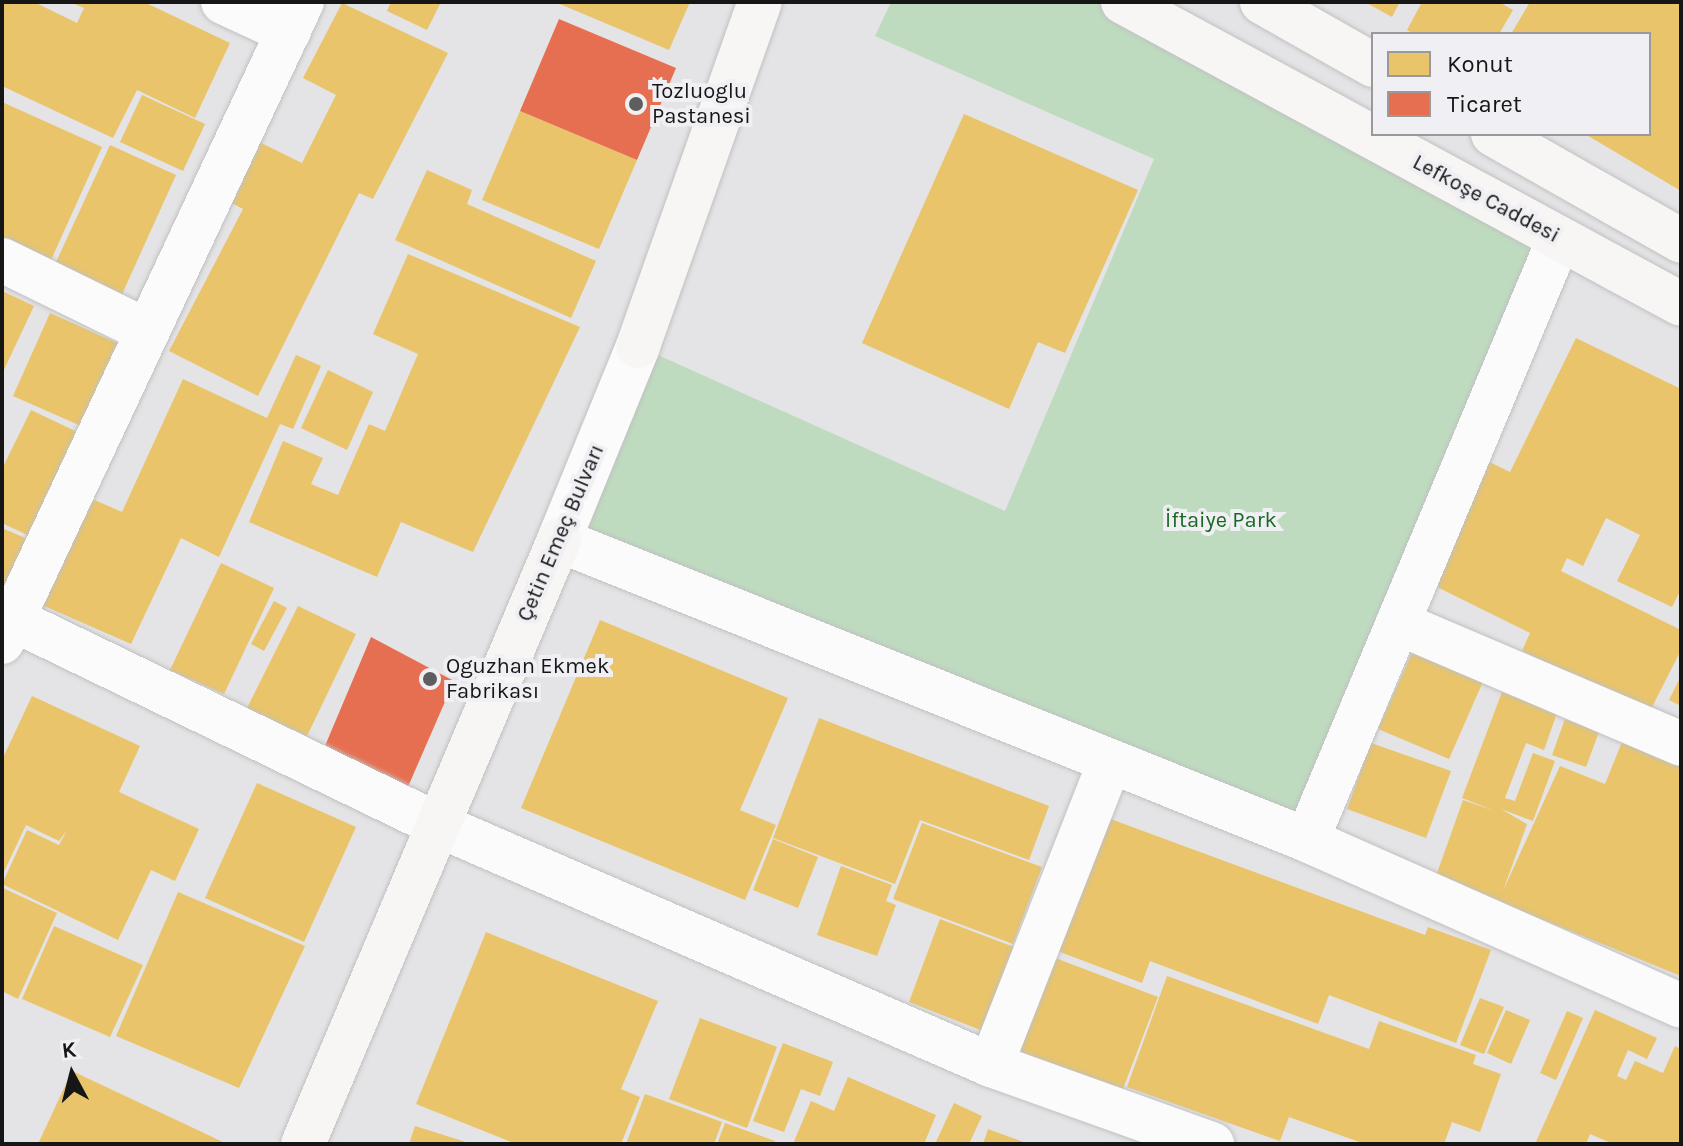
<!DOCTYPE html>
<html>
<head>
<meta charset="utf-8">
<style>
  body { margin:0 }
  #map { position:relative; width:1683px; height:1146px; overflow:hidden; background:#e4e3e5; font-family:Karla,sans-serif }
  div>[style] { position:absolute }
  .green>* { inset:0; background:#bedbbf }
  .homes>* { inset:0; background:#e9c46a }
  .shops>* { inset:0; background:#e76f51 }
  .roads { filter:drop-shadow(0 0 2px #c1c1c2) drop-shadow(0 0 2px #c1c1c2) }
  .minor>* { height:44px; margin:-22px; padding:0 22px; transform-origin:22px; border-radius:22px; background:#fbfbfb }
  .tertiary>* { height:44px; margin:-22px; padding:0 22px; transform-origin:22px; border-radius:22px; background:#fbfbfb }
  .secondary>* { height:44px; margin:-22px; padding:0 22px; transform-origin:22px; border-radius:22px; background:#f8f6f5 }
  .dots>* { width:22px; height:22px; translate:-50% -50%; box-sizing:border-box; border:4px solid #f0eff3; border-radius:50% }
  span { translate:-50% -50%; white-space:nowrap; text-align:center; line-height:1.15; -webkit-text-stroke:8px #f0eff3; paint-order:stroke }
  .poi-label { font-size:22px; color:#161617 }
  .left { translate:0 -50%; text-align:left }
  .street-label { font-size:22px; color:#161617 }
  .park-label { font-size:22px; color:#196925 }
  .frame { position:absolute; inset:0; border:4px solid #161617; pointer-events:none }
  .legend { position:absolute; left:1371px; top:32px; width:280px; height:104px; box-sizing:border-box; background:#f0eff3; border:2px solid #99989b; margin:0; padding:10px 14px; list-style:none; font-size:24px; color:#161617 }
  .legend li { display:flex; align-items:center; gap:16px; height:40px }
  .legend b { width:40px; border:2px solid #99989b }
  .north { position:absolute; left:32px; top:1034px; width:80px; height:80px; -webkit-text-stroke:6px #f0eff3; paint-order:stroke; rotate:353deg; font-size:22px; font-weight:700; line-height:32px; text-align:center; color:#161617 }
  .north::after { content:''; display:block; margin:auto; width:28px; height:36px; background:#161617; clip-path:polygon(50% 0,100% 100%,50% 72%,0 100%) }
</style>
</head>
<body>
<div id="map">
  <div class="green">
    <i style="clip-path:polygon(891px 2px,1123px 2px,1559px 239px,1307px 840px,559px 540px,638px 346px,1005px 511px,1154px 159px,875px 36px)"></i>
  </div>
  <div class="homes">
    <i style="clip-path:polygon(2px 2px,34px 2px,77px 23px,84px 8px,70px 2px,144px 2px,230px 43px,195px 118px,137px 90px,113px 138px,2px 86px)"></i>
    <i style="clip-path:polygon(391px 2px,441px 2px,427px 30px,387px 11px)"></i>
    <i style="clip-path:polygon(555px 2px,690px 2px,669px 50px)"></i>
    <i style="clip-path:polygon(1365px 2px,1400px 2px,1392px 17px)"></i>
    <i style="clip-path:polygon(1422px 2px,1499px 2px,1513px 10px,1499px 34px,1414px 34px,1407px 30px)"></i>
    <i style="clip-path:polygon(1530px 2px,1681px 2px,1681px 191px,1585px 134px,1649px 134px,1649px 34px,1511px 34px)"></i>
    <i style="clip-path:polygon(342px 3px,448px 53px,373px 199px,359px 193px,258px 396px,169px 351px,243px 209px,226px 200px,257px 141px,302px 163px,336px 95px,303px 78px)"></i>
    <i style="clip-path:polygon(142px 95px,205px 124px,183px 171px,120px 142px)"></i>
    <i style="clip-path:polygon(2px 102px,102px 147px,51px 260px,2px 238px)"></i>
    <i style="clip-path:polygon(520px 111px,637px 160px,599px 249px,482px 200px)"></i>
    <i style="clip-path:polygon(964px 114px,1138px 190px,1065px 353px,1038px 342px,1009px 409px,862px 343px)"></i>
    <i style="clip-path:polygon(110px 145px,176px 175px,118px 303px,51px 273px)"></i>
    <i style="clip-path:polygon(427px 170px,472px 190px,467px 204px,596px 261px,571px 318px,395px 240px)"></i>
    <i style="clip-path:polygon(408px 254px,580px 327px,473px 552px,401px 522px,377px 577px,249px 522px,283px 441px,323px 458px,311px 484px,338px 495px,369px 424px,385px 431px,418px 354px,373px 334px)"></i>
    <i style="clip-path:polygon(2px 291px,34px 306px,2px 374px)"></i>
    <i style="clip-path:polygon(50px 313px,126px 347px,88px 429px,13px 396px)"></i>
    <i style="clip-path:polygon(1576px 338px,1681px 389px,1681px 589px,1672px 607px,1617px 581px,1640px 535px,1606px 518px,1583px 566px,1567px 558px,1561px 571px,1681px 630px,1681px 650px,1649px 713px,1522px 651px,1530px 633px,1429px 583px,1481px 458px,1510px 472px)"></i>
    <i style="clip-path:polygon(296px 355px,321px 366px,293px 429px,280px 424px,219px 557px,181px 538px,131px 644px,42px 605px,90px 498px,122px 512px,183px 379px,267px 418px)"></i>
    <i style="clip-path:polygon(328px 370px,373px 392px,347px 450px,301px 428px)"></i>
    <i style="clip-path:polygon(31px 410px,92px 439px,42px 542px,2px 523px,2px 469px)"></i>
    <i style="clip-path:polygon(2px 528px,32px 541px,2px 591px)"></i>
    <i style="clip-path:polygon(221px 563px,274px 588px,224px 694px,170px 670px)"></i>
    <i style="clip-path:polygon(274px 601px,287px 608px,264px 651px,251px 644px)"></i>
    <i style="clip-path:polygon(298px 606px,356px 634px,307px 736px,247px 708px)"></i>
    <i style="clip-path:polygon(600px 620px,788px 698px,740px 810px,776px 825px,745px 900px,521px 808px)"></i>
    <i style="clip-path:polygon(1415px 646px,1485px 677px,1449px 759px,1378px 729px)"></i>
    <i style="clip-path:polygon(1681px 676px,1681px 706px,1669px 700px)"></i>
    <i style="clip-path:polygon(1502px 692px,1557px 713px,1544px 750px,1526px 743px,1505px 798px,1515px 801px,1533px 753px,1555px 761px,1533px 821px,1501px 809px,1527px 824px,1503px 891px,1560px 766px,1605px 784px,1622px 742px,1681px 766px,1681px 976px,1436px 876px,1463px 800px,1495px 811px,1462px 798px)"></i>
    <i style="clip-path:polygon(32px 696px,140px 746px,119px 792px,199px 829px,175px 881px,151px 870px,118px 940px,2px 884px,27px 830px,59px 845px,67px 830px,59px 841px,26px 825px,2px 876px,2px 760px)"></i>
    <i style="clip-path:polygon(819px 718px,1049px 806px,1029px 860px,920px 820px,895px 884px,773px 838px)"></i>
    <i style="clip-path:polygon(1565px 719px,1599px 732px,1586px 767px,1552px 755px)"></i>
    <i style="clip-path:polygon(1371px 743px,1451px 771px,1426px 838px,1347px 809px)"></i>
    <i style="clip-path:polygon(257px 783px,356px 827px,304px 942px,205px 898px)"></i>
    <i style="clip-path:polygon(1097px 814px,1425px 935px,1428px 927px,1491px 950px,1456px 1043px,1329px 995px,1318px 1024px,1150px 961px,1142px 983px,1047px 947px)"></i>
    <i style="clip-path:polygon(922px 823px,1042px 867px,1013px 944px,893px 899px)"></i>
    <i style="clip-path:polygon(773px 839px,818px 857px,798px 908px,753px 890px)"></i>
    <i style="clip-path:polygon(841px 866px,892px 885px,886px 901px,896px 905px,877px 956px,817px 935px)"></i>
    <i style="clip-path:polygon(3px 888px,57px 913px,18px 999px,2px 991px)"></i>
    <i style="clip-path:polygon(178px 892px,305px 946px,239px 1088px,116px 1036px)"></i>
    <i style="clip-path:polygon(940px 919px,1014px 947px,983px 1031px,909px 1002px)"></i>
    <i style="clip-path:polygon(54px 926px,143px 965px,110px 1037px,22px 999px)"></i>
    <i style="clip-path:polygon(486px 932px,658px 1001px,621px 1089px,640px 1097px,621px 1144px,516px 1144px,416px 1104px)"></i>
    <i style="clip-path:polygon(1050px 956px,1158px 997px,1121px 1094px,1013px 1052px)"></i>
    <i style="clip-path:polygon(1167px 976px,1369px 1049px,1379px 1021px,1476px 1055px,1473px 1064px,1501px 1074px,1480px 1132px,1452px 1122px,1444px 1144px,1365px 1144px,1289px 1117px,1280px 1141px,1127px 1087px)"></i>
    <i style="clip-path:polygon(1480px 998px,1504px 1007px,1484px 1054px,1460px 1045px)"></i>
    <i style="clip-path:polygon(1506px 1010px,1530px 1020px,1511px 1064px,1487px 1053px)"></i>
    <i style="clip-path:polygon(1595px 1010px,1657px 1038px,1647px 1059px,1628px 1050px,1617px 1076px,1626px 1080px,1635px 1061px,1663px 1073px,1675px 1046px,1681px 1049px,1681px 1144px,1613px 1144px,1590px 1134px,1586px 1144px,1535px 1144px)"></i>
    <i style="clip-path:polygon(1567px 1011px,1583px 1018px,1556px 1080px,1540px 1073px)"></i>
    <i style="clip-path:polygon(700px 1018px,777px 1047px,747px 1128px,669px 1099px)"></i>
    <i style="clip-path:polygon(783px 1043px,833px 1062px,820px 1096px,801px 1089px,784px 1132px,753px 1121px)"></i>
    <i style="clip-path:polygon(72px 1071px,187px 1125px,227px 1144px,38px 1144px)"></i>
    <i style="clip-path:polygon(848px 1077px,936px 1115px,924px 1144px,793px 1144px,811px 1101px,834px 1111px)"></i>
    <i style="clip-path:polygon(645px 1094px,722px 1122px,714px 1144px,626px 1144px)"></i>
    <i style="clip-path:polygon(954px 1103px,982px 1116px,969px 1144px,935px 1144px)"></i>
    <i style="clip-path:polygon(725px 1123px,775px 1141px,774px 1144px,717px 1144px)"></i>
    <i style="clip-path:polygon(415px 1126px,469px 1143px,469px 1144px,409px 1144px)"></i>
    <i style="clip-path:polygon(988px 1129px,1029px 1144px,983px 1144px)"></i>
  </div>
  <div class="shops">
    <i style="clip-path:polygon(559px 19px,676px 68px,637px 160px,520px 111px)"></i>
    <i style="clip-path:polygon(371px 637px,454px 681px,407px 789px,322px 753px)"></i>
  </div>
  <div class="roads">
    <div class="minor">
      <i style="left:223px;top:2px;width:72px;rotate:24.8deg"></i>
      <i style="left:2px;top:260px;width:161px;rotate:26.1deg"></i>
      <i style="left:559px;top:540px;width:806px;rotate:21.85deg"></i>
      <i style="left:1307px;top:840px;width:409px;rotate:23.9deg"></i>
      <i style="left:2px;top:614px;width:484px;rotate:25.8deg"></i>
      <i style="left:438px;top:825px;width:603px;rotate:23.46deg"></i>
      <i style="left:991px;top:1065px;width:235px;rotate:19.7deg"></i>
      <i style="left:1398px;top:623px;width:308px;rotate:23.1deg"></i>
      <i style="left:2px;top:642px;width:707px;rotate:-64.89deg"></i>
      <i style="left:1307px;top:840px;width:652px;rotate:-67.25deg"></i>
      <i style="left:991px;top:1065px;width:326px;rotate:-68.6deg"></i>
    </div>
    <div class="tertiary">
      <i style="left:559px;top:540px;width:209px;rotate:-67.8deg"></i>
    </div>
    <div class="secondary">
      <i style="left:1123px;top:2px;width:634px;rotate:28.42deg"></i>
      <i style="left:1262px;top:2px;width:128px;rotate:29.6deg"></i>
      <i style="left:1493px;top:134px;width:216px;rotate:29.6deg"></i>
      <i style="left:638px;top:346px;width:365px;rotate:-70.5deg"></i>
      <i style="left:303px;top:1144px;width:656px;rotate:-67.03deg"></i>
    </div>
  </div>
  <div class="dots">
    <i style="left:636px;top:104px;background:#5e5e5f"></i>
    <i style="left:430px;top:679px;background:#5e5e5f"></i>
  </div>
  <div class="poi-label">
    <span class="left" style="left:652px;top:104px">Tozluoglu<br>Pastanesi</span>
    <span class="left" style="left:446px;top:679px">Oguzhan Ekmek<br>Fabrikası</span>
  </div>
  <div class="street-label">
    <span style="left:1486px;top:199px;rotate:28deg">Lefkoşe Caddesi</span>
    <span style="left:561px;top:533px;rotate:-67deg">Çetin Emeç Bulvarı</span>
  </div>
  <div class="park-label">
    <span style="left:1221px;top:521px">İftaiye Park</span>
  </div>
  <div class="frame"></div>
  <ul class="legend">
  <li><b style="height:22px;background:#e9c46a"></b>Konut</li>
  <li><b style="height:22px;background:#e76f51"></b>Ticaret</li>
  </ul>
  <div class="north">K</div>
</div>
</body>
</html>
